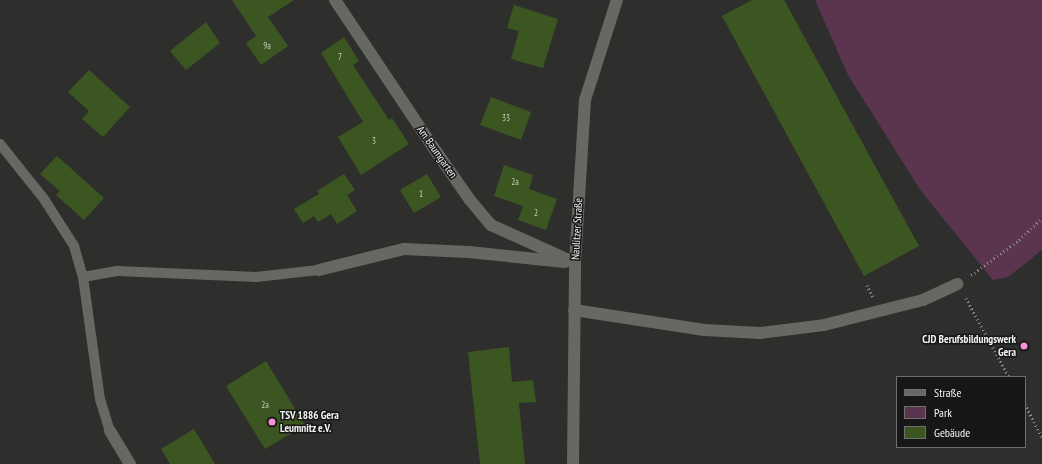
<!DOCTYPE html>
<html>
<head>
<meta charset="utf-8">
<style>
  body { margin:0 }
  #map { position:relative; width:1042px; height:464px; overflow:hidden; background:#2e2f2c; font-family:"PT Sans Narrow",sans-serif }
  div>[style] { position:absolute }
  .green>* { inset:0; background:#5b344f }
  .building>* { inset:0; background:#3c5622 }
  .path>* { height:2.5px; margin-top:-1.25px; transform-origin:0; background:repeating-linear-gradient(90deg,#8c8d8a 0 1px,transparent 0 4px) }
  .lane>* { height:10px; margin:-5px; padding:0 5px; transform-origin:5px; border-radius:5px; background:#666864 }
  .street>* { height:12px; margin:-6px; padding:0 6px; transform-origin:6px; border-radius:6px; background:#666864 }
  .dots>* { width:11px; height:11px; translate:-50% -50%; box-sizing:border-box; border:2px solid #161716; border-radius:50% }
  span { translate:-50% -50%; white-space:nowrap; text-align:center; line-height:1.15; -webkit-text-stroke:3px #161716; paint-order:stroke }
  .number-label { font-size:9px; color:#c5ccbe }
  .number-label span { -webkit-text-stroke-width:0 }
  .street-label { font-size:11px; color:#f3f4f2 }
  .poi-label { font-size:11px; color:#f3f4f2; font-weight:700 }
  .right { translate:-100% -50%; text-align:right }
  .left { translate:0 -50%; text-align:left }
  .legend { position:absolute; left:896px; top:376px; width:130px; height:72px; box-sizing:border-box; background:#161716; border:1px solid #6e6f6e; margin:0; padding:5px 7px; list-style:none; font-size:12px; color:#f3f4f2 }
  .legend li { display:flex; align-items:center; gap:8px; height:20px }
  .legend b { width:20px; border:1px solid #6e6f6e }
</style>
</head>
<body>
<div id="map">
  <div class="green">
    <i style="clip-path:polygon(815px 0,1042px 0,1042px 250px,1008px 277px,993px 280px,921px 191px,848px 75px)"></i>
  </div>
  <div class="building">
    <i style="clip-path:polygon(232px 0,294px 0,268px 17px,288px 46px,261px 65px,246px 43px,256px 36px)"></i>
    <i style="clip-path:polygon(752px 0,784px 0,919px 246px,864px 276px,722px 16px)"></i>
    <i style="clip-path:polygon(514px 5px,558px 19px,543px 68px,511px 59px,519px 31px,507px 28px)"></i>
    <i style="clip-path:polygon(206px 22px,220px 43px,186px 70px,170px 51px)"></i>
    <i style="clip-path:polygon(344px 37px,359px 61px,353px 65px,389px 120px,392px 118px,409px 144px,361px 175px,338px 137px,363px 122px,321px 53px)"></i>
    <i style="clip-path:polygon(89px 70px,130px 107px,103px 137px,82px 119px,89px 111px,68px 92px)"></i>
    <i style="clip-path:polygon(491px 97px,531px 112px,521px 140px,480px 125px)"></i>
    <i style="clip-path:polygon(57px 156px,104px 198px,84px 220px,56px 195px,60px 191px,40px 174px)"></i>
    <i style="clip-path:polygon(504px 165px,533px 175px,529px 189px,557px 199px,546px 230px,518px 220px,523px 206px,494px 196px)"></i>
    <i style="clip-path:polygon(344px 174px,355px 190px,347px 195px,357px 211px,337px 224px,331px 214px,318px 222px,314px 216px,303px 223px,294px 209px,319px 194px,317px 191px)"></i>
    <i style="clip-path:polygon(427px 174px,441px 197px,414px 213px,400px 190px)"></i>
    <i style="clip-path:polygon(509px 347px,512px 382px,533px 380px,536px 402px,519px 403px,525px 464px,480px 464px,468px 352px)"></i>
    <i style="clip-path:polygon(266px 361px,305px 425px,265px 449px,226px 386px)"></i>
    <i style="clip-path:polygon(194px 429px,215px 464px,170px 464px,161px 449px)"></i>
  </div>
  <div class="path">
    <i style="left:971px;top:275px;width:59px;rotate:-36.1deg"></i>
    <i style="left:1019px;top:240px;width:32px;rotate:-44deg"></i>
    <i style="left:867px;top:285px;width:13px;rotate:63deg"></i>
    <i style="left:966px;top:298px;width:90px;rotate:61.4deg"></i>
    <i style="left:1025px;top:404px;width:38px;rotate:63deg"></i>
  </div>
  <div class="lane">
    <i style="left:0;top:144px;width:70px;rotate:51.3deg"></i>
    <i style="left:44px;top:199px;width:56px;rotate:57.4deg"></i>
    <i style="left:74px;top:246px;width:32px;rotate:74deg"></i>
    <i style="left:83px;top:277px;width:123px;rotate:82.1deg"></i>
    <i style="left:100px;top:399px;width:34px;rotate:73deg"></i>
    <i style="left:83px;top:277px;width:36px;rotate:-10deg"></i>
    <i style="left:118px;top:271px;width:138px;rotate:2.5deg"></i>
    <i style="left:256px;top:277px;width:63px;rotate:-6.3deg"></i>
  </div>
  <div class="street">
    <i style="left:335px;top:0;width:177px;rotate:56.3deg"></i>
    <i style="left:433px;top:147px;width:65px;rotate:55.1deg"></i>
    <i style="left:470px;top:200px;width:33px;rotate:50deg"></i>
    <i style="left:491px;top:225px;width:92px;rotate:24.3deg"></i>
    <i style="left:319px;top:270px;width:88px;rotate:-13.9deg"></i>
    <i style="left:404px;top:249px;width:65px;rotate:2.6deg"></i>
    <i style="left:469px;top:252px;width:96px;rotate:6deg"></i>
    <i style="left:574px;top:310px;width:132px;rotate:8.7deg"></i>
    <i style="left:704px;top:330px;width:56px;rotate:3.1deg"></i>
    <i style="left:760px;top:333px;width:64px;rotate:-7.1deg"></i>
    <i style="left:824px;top:325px;width:102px;rotate:-14.2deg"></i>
    <i style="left:923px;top:300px;width:38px;rotate:-25deg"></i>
    <i style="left:110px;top:431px;width:39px;rotate:59deg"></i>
    <i style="left:573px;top:464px;width:201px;rotate:-89.4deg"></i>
    <i style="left:575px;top:263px;width:163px;rotate:-86.5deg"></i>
    <i style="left:585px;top:100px;width:105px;rotate:-72.3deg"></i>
  </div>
  <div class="dots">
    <i style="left:1024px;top:346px;background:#f391d6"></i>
    <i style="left:272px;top:422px;background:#f391d6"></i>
  </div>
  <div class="number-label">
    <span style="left:267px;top:46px">9a</span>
    <span style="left:340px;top:57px">7</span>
    <span style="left:506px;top:118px">33</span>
    <span style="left:374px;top:141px">3</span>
    <span style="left:515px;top:182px">2a</span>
    <span style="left:421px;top:194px">1</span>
    <span style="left:536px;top:213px">2</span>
    <span style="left:265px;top:405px">2a</span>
  </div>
  <div class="street-label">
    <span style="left:437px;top:152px;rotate:55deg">Am Baumgarten</span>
    <span style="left:577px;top:229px;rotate:-87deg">Naulitzer Straße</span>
  </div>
  <div class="poi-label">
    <span class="right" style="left:1016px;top:346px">CJD Berufsbildungswerk<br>Gera</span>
    <span class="left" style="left:280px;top:422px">TSV 1886 Gera<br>Leumnitz e.V.</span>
  </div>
  <ul class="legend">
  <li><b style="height:5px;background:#666864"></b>Straße</li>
  <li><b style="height:11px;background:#5b344f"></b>Park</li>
  <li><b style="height:11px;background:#3c5622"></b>Gebäude</li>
  </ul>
</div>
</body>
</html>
